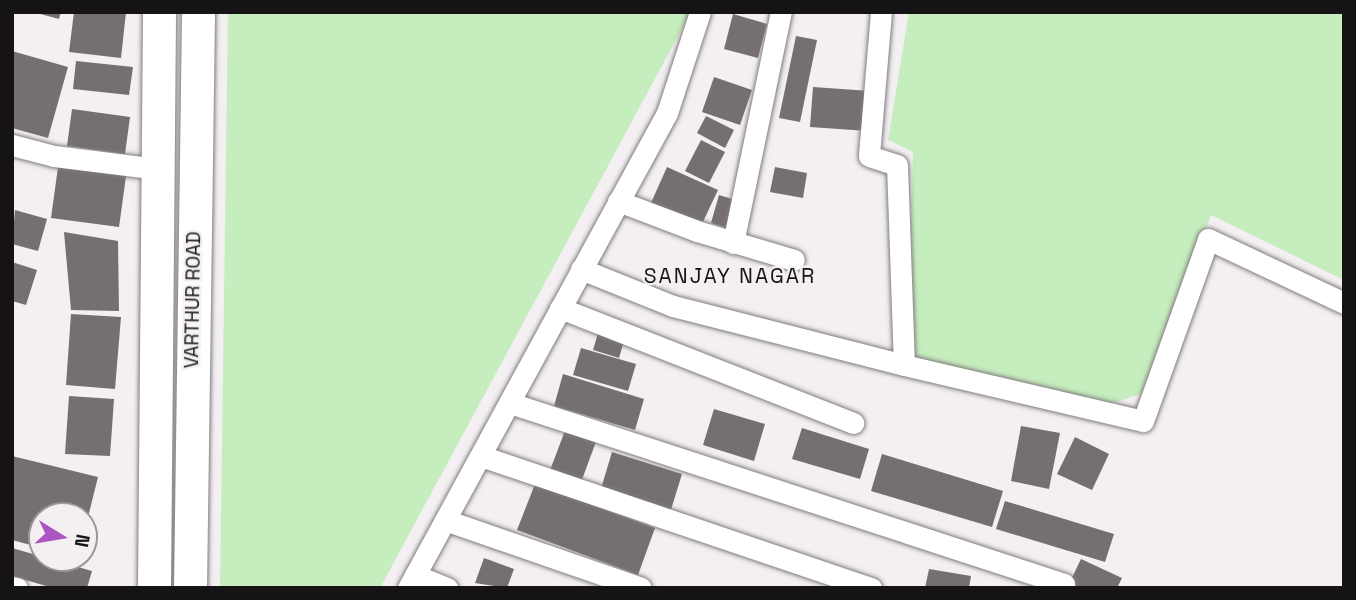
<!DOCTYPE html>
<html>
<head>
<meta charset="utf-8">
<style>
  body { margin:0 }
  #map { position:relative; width:1356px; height:600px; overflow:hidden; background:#f3eff3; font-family:"Space Grotesk",sans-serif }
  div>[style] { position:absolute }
  .green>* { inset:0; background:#c5edbd }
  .building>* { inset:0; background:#756f6f }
  .roads { filter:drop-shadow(0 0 2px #807c7f) drop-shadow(0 0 2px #807c7f) }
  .minor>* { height:21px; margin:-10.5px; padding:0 10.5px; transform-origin:10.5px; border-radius:10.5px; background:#fff }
  .primary>* { height:33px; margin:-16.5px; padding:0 16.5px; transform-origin:16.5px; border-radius:16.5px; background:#fff }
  span { translate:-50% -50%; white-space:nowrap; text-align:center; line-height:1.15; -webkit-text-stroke:5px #f3eff3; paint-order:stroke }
  .street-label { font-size:19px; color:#151315 }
  .neighbourhood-label { font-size:21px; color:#151315; letter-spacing:2px }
  .frame { position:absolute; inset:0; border:14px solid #151315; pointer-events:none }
  .north { position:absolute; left:28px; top:502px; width:70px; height:70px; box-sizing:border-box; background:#f3eff3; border:2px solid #9a979a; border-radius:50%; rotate:101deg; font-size:19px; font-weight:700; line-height:28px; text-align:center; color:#151315 }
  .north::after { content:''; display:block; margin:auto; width:24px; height:32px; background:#ac54c1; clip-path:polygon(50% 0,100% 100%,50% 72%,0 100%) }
</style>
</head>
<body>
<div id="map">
  <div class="green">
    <i style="clip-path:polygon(228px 12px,691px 12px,380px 588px,220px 588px)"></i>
    <i style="clip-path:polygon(909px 12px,1344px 12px,1344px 280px,1211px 215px,1145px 392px,1111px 404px,908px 357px,913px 152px,888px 140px)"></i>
  </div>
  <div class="building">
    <i style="clip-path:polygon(33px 12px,61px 12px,59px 19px)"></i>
    <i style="clip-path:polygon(74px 12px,126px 12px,121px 58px,69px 52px)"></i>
    <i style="clip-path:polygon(733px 14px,767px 24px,758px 58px,724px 49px)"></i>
    <i style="clip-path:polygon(796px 36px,817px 40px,800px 122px,779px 118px)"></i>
    <i style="clip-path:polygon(12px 51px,68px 67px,48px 138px,12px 128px)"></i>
    <i style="clip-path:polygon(76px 61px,133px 67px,129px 95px,73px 89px)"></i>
    <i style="clip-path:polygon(714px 77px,752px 90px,740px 125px,702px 112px)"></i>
    <i style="clip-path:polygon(813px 87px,870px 91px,868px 131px,810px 127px)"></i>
    <i style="clip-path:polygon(72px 109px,130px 117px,125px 154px,67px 146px)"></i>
    <i style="clip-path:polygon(706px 116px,734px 130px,725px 148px,697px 133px)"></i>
    <i style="clip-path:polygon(701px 140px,725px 152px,709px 183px,685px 171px)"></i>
    <i style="clip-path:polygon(59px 160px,127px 169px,119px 227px,51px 218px)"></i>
    <i style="clip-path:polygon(667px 167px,718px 190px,700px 228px,650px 205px)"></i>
    <i style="clip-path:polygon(775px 167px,807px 173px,803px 198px,770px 192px)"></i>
    <i style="clip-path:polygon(719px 195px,739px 201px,730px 229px,711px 223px)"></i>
    <i style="clip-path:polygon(15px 210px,47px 219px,38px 251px,12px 244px)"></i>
    <i style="clip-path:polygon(64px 232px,118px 241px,119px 311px,71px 310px)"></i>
    <i style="clip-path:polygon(12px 262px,37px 270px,26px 305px,12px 301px)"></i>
    <i style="clip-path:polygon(71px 314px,121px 317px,115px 389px,66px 385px)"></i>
    <i style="clip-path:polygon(599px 330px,625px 338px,619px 358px,593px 350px)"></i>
    <i style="clip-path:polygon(581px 348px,636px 364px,628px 391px,573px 375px)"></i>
    <i style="clip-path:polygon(563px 374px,644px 399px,635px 430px,554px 406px)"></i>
    <i style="clip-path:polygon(69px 396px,114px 399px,110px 456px,65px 454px)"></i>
    <i style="clip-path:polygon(714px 409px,765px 424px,754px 461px,703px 445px)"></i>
    <i style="clip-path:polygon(1021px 426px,1060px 433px,1049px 489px,1011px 481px)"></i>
    <i style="clip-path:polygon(566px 428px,597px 439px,580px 485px,549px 473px)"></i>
    <i style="clip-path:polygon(802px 428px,869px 449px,860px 479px,792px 459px)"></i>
    <i style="clip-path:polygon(1075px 437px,1109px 454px,1092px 490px,1057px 474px)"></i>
    <i style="clip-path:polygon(612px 452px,682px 474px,670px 513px,600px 492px)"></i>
    <i style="clip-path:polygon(882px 454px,1003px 491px,992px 527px,871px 491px)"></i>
    <i style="clip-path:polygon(12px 456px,98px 477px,85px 529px,84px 516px,42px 516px,42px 548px,12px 540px)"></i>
    <i style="clip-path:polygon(535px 484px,655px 528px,638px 575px,517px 530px)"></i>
    <i style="clip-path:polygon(1005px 501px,1114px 534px,1105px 562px,996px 529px)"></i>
    <i style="clip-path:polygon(12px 548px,92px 571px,87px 588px,53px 588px,12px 576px)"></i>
    <i style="clip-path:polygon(484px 558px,514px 569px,507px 588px,475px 583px)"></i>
    <i style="clip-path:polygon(1081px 559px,1122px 578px,1117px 588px,1067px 588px)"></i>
    <i style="clip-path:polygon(929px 569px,971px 576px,969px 588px,925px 588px)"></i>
  </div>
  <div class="roads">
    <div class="minor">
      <i style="left:881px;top:12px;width:144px;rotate:94.8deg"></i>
      <i style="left:869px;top:156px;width:29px;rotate:18deg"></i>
      <i style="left:897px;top:165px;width:200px;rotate:88deg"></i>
      <i style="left:904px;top:365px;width:245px;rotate:13.2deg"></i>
      <i style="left:1143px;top:421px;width:193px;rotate:-70.3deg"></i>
      <i style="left:1208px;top:239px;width:150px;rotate:25.2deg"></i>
      <i style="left:12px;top:145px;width:43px;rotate:14.7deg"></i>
      <i style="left:54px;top:156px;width:106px;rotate:7.1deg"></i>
      <i style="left:618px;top:201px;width:85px;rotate:20.8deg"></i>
      <i style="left:697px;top:231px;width:101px;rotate:16.6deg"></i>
      <i style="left:733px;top:243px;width:236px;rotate:-78.3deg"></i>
      <i style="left:581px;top:269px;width:99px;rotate:21.9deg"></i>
      <i style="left:673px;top:306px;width:238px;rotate:14.3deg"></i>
      <i style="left:560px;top:308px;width:315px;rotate:21.4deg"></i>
      <i style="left:510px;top:403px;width:583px;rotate:18.09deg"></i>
      <i style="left:481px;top:456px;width:412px;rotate:18.7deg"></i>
      <i style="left:445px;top:520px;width:207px;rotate:19.1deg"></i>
      <i style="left:415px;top:575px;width:35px;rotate:22deg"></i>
      <i style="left:12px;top:587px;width:5px;rotate:11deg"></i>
      <i style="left:408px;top:588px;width:541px;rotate:-61.4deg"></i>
      <i style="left:667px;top:113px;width:106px;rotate:-71.9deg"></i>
    </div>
    <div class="primary">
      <i style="left:154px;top:588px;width:576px;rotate:-89.5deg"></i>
      <i style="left:190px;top:588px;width:576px;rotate:-89.2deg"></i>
    </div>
  </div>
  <div class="street-label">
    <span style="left:193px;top:300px;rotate:-89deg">VARTHUR ROAD</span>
  </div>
  <div class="neighbourhood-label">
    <span style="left:730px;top:276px">SANJAY NAGAR</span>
  </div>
  <div class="frame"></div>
  <div class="north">N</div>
</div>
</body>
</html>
